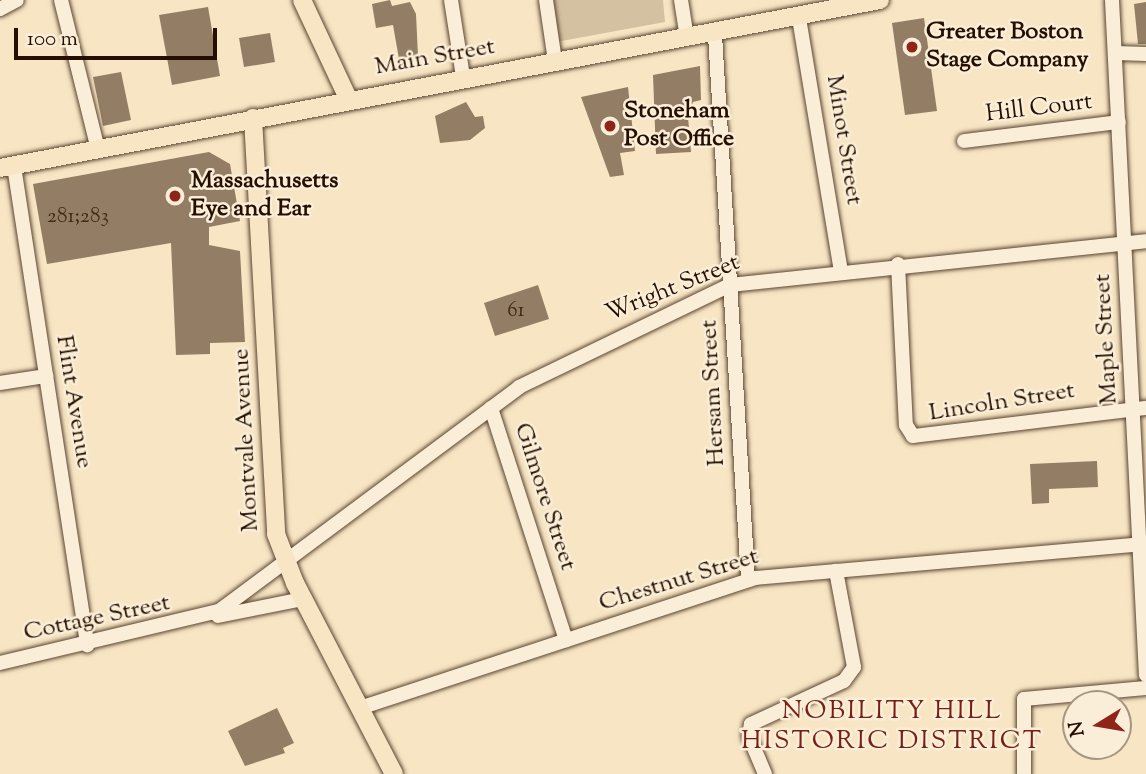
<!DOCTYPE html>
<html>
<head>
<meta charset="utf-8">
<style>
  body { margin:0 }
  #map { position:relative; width:1146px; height:774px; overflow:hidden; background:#f7e5c3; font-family:"Sorts Mill Goudy",serif }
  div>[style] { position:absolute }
  .green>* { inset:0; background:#d3c1a2 }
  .building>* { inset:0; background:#937e65 }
  .roads { filter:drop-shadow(0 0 2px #5a4431) drop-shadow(0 0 2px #5a4431) }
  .minor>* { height:14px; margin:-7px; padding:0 7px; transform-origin:7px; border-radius:7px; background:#faeed8 }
  .major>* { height:18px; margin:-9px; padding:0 9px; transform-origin:9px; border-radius:9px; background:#f7e5c3 }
  .dots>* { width:19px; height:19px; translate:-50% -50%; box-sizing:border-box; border:4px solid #faeed8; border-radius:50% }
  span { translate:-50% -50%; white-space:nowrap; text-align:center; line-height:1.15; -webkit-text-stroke:5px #faeed8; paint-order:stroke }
  .number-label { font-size:21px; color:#412b19 }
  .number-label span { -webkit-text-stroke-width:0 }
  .poi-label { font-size:24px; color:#260f00; font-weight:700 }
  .left { translate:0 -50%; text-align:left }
  .street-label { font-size:24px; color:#260f00 }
  .neighbourhood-label { font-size:26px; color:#7a1f14; letter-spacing:2px }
  .north { position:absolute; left:1062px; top:690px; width:70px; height:70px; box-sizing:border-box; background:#faeed8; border:2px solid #a59582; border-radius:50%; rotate:259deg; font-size:19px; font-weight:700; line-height:28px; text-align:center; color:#260f00 }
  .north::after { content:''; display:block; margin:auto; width:24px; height:32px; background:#8f2418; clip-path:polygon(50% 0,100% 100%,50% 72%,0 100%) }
  .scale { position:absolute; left:14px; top:28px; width:203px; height:32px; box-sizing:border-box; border:4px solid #260f00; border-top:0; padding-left:9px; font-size:21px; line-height:24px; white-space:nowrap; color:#260f00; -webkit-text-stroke:5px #faeed8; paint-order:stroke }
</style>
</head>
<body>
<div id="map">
  <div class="green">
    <i style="clip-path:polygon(552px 0,663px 0,665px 22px,556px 42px)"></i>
  </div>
  <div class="building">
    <i style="clip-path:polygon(390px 0,392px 6px,410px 2px,416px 14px,418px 56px,399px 59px,393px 25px,376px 28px,372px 4px)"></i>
    <i style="clip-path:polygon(1146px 2px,1146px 44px,1138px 44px,1134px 4px)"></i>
    <i style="clip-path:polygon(208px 7px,220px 76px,172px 85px,159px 15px)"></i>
    <i style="clip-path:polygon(924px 18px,937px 111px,905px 115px,892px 23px)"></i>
    <i style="clip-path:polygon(270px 33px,275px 62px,244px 67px,239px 38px)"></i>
    <i style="clip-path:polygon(700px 66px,701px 100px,693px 102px,688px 117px,691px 152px,656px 154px,653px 75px)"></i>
    <i style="clip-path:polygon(121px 72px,131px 120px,103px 126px,93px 77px)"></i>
    <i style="clip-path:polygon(628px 87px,635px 151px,620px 153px,624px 175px,610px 177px,581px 97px)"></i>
    <i style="clip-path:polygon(466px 102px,475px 117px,483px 116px,485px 128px,470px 140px,440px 143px,435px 116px)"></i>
    <i style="clip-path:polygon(209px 152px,230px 164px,240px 221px,209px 227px,209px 245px,240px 251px,245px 342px,210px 343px,210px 354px,176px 355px,171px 243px,47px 264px,33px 184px)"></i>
    <i style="clip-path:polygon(538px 285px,549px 319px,495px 336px,484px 303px)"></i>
    <i style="clip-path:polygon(1097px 461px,1098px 487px,1049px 489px,1049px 503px,1032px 504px,1030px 464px)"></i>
    <i style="clip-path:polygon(277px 708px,294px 743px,283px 748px,285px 753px,245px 766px,228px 731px)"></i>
  </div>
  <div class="roads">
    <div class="minor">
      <i style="left:61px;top:0;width:154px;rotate:76.1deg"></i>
      <i style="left:451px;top:0;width:78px;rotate:81.1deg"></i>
      <i style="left:546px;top:0;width:62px;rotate:81.6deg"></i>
      <i style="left:681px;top:0;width:39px;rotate:81deg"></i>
      <i style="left:1112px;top:0;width:676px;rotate:87.12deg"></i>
      <i style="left:0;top:9px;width:19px;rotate:-28deg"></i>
      <i style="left:799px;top:18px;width:256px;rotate:80.6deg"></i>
      <i style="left:715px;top:35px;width:546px;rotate:86.53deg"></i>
      <i style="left:1116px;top:53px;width:30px;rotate:2deg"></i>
      <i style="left:964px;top:141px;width:156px;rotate:-7deg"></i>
      <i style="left:14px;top:166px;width:485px;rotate:81.3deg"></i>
      <i style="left:898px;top:264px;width:161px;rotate:87.2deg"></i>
      <i style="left:906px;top:425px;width:13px;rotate:58deg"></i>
      <i style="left:913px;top:436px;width:235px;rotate:-6.9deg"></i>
      <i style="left:0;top:383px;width:47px;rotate:-8.7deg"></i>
      <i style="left:491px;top:408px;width:244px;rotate:72.1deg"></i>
      <i style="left:218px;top:616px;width:87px;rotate:-11.3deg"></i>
      <i style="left:0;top:663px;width:225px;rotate:-13.4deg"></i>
      <i style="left:219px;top:611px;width:374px;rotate:-36.7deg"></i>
      <i style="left:519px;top:387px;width:234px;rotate:-25.8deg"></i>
      <i style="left:730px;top:285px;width:418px;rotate:-6deg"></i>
      <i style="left:363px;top:707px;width:413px;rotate:-18.2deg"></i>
      <i style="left:755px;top:578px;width:392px;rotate:-5deg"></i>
      <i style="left:765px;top:774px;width:41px;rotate:-112.8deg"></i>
      <i style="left:749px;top:736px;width:12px;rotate:-81deg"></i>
      <i style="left:751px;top:724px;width:102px;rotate:-24.8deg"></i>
      <i style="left:844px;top:681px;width:17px;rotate:-54deg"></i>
      <i style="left:854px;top:667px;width:98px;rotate:-100.6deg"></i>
      <i style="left:1024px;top:774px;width:75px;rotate:-90deg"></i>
      <i style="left:1024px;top:699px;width:122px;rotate:-5.2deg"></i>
    </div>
    <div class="major">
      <i style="left:302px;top:0;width:108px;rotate:64.9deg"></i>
      <i style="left:253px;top:118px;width:417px;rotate:86.8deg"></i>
      <i style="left:276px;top:534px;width:53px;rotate:68.8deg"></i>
      <i style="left:295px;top:583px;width:215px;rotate:62.6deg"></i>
      <i style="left:0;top:168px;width:896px;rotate:-10.81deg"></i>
    </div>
  </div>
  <div class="dots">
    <i style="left:912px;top:47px;background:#8f2418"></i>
    <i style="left:610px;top:126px;background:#8f2418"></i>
    <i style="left:175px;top:196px;background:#8f2418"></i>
  </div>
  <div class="number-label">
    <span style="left:78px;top:217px">281;283</span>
    <span style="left:516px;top:311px">61</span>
  </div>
  <div class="poi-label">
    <span class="left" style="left:926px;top:47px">Greater Boston<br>Stage Company</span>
    <span class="left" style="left:624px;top:126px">Stoneham<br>Post Office</span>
    <span class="left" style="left:191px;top:196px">Massachusetts<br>Eye and Ear</span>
  </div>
  <div class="street-label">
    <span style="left:435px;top:58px;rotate:-10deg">Main Street</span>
    <span style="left:1039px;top:109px;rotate:-7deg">Hill Court</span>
    <span style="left:843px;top:140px;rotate:81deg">Minot Street</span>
    <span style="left:673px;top:289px;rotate:-22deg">Wright Street</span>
    <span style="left:1107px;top:339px;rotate:-93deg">Maple Street</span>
    <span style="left:714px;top:393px;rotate:-93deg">Hersam Street</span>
    <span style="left:73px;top:402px;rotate:81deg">Flint Avenue</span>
    <span style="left:1002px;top:403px;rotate:-9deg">Lincoln Street</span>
    <span style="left:247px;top:440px;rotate:-93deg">Montvale Avenue</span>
    <span style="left:544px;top:497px;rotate:72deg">Gilmore Street</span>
    <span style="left:679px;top:581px;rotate:-17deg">Chestnut Street</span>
    <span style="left:97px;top:619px;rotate:-12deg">Cottage Street</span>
  </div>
  <div class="neighbourhood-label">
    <span style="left:892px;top:727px">NOBILITY HILL<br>HISTORIC DISTRICT</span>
  </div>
  <div class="north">N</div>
  <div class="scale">100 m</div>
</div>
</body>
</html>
